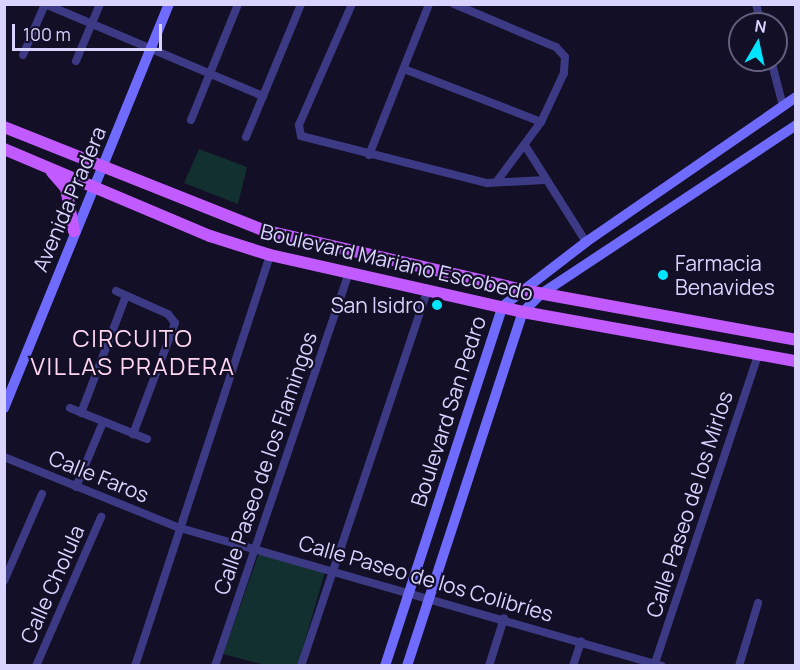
<!DOCTYPE html>
<html>
<head>
<meta charset="utf-8">
<style>
  body { margin:0 }
  #map { position:relative; width:800px; height:670px; overflow:hidden; background:#130f26; font-family:Manrope,sans-serif }
  div>[style] { position:absolute }
  .green>* { inset:0; background:#12302f }
  .street>* { height:8px; margin:-4px; padding:0 4px; transform-origin:4px; border-radius:4px; background:#3d3a85 }
  .secondary>* { height:10px; margin:-5px; padding:0 5px; transform-origin:5px; border-radius:5px; background:#6f6bff }
  .primary>* { height:12px; margin:-6px; padding:0 6px; transform-origin:6px; border-radius:6px; background:#c25bff }
  .dots>* { width:16px; height:16px; translate:-50% -50%; box-sizing:border-box; border:3px solid #130f26; border-radius:50% }
  span { translate:-50% -50%; white-space:nowrap; text-align:center; line-height:1.15; -webkit-text-stroke:4.5px #130f26; paint-order:stroke }
  .street-label { font-size:21px; color:#d9d4ff }
  .poi-label { font-size:21px; color:#d9d4ff }
  .left { translate:0 -50%; text-align:left }
  .right { translate:-100% -50%; text-align:right }
  .quarter-label { font-size:24px; color:#ffd6f0; letter-spacing:1.5px }
  .frame { position:absolute; inset:0; border:6px solid #d9d4ff; pointer-events:none }
  .north { position:absolute; left:728px; top:12px; width:60px; height:60px; box-sizing:border-box; background:#130f26; border:2px solid #625e7d; border-radius:50%; rotate:9deg; font-size:16px; font-weight:700; line-height:24px; text-align:center; color:#d9d4ff }
  .north::after { content:''; display:block; margin:auto; width:21px; height:27px; background:#00e5ff; clip-path:polygon(50% 0,100% 100%,50% 72%,0 100%) }
  .scale { position:absolute; left:12px; top:24px; width:150px; height:27px; box-sizing:border-box; border:3px solid #d9d4ff; border-top:0; padding-left:8px; font-size:18px; line-height:21px; white-space:nowrap; color:#d9d4ff; -webkit-text-stroke:4px #130f26; paint-order:stroke }
</style>
</head>
<body>
<div id="map">
  <div class="green">
    <i style="clip-path:polygon(199px 149px,247px 167px,238px 204px,184px 183px)"></i>
    <i style="clip-path:polygon(259px 553px,325px 572px,298px 665px,265px 665px,223px 654px)"></i>
  </div>
  <div class="street">
    <i style="left:45px;top:4px;width:237px;rotate:22.9deg"></i>
    <i style="left:352px;top:4px;width:132px;rotate:113.7deg"></i>
    <i style="left:299px;top:125px;width:11px;rotate:80deg"></i>
    <i style="left:301px;top:136px;width:192px;rotate:14.2deg"></i>
    <i style="left:487px;top:183px;width:57px;rotate:-3deg"></i>
    <i style="left:454px;top:4px;width:111px;rotate:22.9deg"></i>
    <i style="left:556px;top:47px;width:13px;rotate:48deg"></i>
    <i style="left:565px;top:57px;width:16px;rotate:94deg"></i>
    <i style="left:564px;top:73px;width:54px;rotate:115.1deg"></i>
    <i style="left:541px;top:122px;width:74px;rotate:126.7deg"></i>
    <i style="left:756px;top:4px;width:21px;rotate:76deg"></i>
    <i style="left:23px;top:55px;width:56px;rotate:-66.7deg"></i>
    <i style="left:771px;top:60px;width:48px;rotate:75.4deg"></i>
    <i style="left:76px;top:61px;width:62px;rotate:-67.2deg"></i>
    <i style="left:404px;top:69px;width:147px;rotate:21.1deg"></i>
    <i style="left:191px;top:120px;width:125px;rotate:-67.9deg"></i>
    <i style="left:246px;top:137px;width:144px;rotate:-67.5deg"></i>
    <i style="left:526px;top:147px;width:112px;rotate:57.7deg"></i>
    <i style="left:369px;top:155px;width:162px;rotate:-68.3deg"></i>
    <i style="left:116px;top:291px;width:57px;rotate:23.9deg"></i>
    <i style="left:168px;top:314px;width:11px;rotate:52deg"></i>
    <i style="left:175px;top:323px;width:119px;rotate:110.7deg"></i>
    <i style="left:70px;top:408px;width:83px;rotate:21.9deg"></i>
    <i style="left:81px;top:413px;width:125px;rotate:-69deg"></i>
    <i style="left:4px;top:457px;width:190px;rotate:22deg"></i>
    <i style="left:180px;top:528px;width:501px;rotate:15.98deg"></i>
    <i style="left:76px;top:487px;width:70px;rotate:-67.4deg"></i>
    <i style="left:4px;top:581px;width:95px;rotate:-66.4deg"></i>
    <i style="left:36px;top:666px;width:163px;rotate:-66.4deg"></i>
    <i style="left:135px;top:666px;width:433px;rotate:-71.8deg"></i>
    <i style="left:215px;top:666px;width:416px;rotate:-71.2deg"></i>
    <i style="left:301px;top:666px;width:398px;rotate:-71.4deg"></i>
    <i style="left:489px;top:666px;width:50px;rotate:-72.6deg"></i>
    <i style="left:573px;top:666px;width:26px;rotate:-72deg"></i>
    <i style="left:654px;top:666px;width:328px;rotate:-71.5deg"></i>
    <i style="left:739px;top:666px;width:66px;rotate:-73.2deg"></i>
  </div>
  <div class="secondary">
    <i style="left:4px;top:408px;width:436px;rotate:-67.8deg"></i>
    <i style="left:385px;top:666px;width:379px;rotate:-71.9deg"></i>
    <i style="left:503px;top:306px;width:105px;rotate:-37.6deg"></i>
    <i style="left:586px;top:242px;width:255px;rotate:-34.6deg"></i>
    <i style="left:407px;top:666px;width:373px;rotate:-71.9deg"></i>
    <i style="left:523px;top:312px;width:25px;rotate:-45deg"></i>
    <i style="left:541px;top:294px;width:306px;rotate:-33.5deg"></i>
  </div>
  <div class="primary">
    <i style="left:4px;top:127px;width:279px;rotate:21.7deg"></i>
    <i style="left:263px;top:230px;width:266px;rotate:13deg"></i>
    <i style="left:522px;top:290px;width:279px;rotate:10.3deg"></i>
    <i style="left:4px;top:149px;width:224px;rotate:22.9deg"></i>
    <i style="left:210px;top:236px;width:63px;rotate:17.6deg"></i>
    <i style="left:270px;top:255px;width:259px;rotate:12.7deg"></i>
    <i style="left:523px;top:312px;width:277px;rotate:10.2deg"></i>
    <i style="left:52px;top:172px;width:21px;rotate:49deg"></i>
    <i style="left:66px;top:188px;width:44px;rotate:79.5deg"></i>
  </div>
  <div class="dots">
    <i style="left:663px;top:275px;background:#00e5ff"></i>
    <i style="left:437px;top:305px;background:#00e5ff"></i>
  </div>
  <div class="street-label">
    <span style="left:69px;top:199px;rotate:-67deg">Avenida Pradera</span>
    <span style="left:397px;top:262px;rotate:13deg">Boulevard Mariano Escobedo</span>
    <span style="left:448px;top:411px;rotate:-72deg">Boulevard San Pedro</span>
    <span style="left:265px;top:463px;rotate:-71deg">Calle Paseo de los Flamingos</span>
    <span style="left:99px;top:476px;rotate:22deg">Calle Faros</span>
    <span style="left:689px;top:504px;rotate:-72deg">Calle Paseo de los Mirlos</span>
    <span style="left:426px;top:578px;rotate:16deg">Calle Paseo de los Colibríes</span>
    <span style="left:52px;top:584px;rotate:-66deg">Calle Cholula</span>
  </div>
  <div class="poi-label">
    <span class="left" style="left:675px;top:275px">Farmacia<br>Benavides</span>
    <span class="right" style="left:425px;top:305px">San Isidro</span>
  </div>
  <div class="quarter-label">
    <span style="left:133px;top:352px">CIRCUITO<br>VILLAS PRADERA</span>
  </div>
  <div class="frame"></div>
  <div class="north">N</div>
  <div class="scale">100 m</div>
</div>
</body>
</html>
